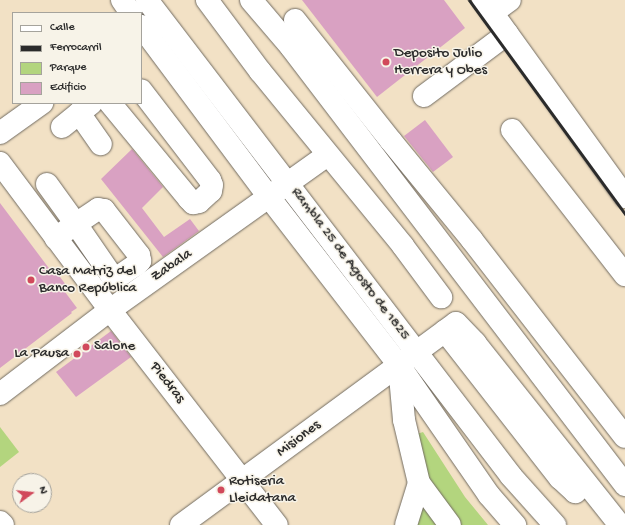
<!DOCTYPE html>
<html>
<head>
<meta charset="utf-8">
<style>
  body { margin:0 }
  #map { position:relative; width:625px; height:525px; overflow:hidden; background:#f2e1c5; font-family:"Gochi Hand",sans-serif }
  div>[style] { position:absolute }
  .green>* { inset:0; background:#b3d57e }
  .building>* { inset:0; background:#d9a1c2 }
  .roads { filter:drop-shadow(0 0 1px #716b61) drop-shadow(0 0 1px #716b61) }
  .minor>* { height:22px; margin:-11px; padding:0 11px; transform-origin:11px; border-radius:11px; background:#fff }
  .major>* { height:22px; margin:-11px; padding:0 11px; transform-origin:11px; border-radius:11px; background:#fff }
  .rail>* { height:3px; margin:-1.5px; padding:0 1.5px; transform-origin:1.5px; border-radius:1.5px; background:#2b2b2b }
  .dots>* { width:11px; height:11px; translate:-50% -50%; box-sizing:border-box; border:2px solid #f7f3e8; border-radius:50% }
  span { translate:-50% -50%; white-space:nowrap; text-align:center; line-height:1.15; -webkit-text-stroke:3px #f7f3e8; paint-order:stroke }
  .poi-label { font-size:15px; color:#2b2b2b }
  .left { translate:0 -50%; text-align:left }
  .right { translate:-100% -50%; text-align:right }
  .street-label { font-size:15px; color:#2b2b2b }
  .legend { position:absolute; left:12px; top:12px; width:130px; height:92px; box-sizing:border-box; background:#f7f3e8; border:1px solid #a5a39c; margin:0; padding:5px 7px; list-style:none; font-size:12px; color:#2b2b2b }
  .legend li { display:flex; align-items:center; gap:8px; height:20px }
  .legend b { width:20px; border:1px solid #a5a39c }
  .north { position:absolute; left:12px; top:473px; width:40px; height:40px; box-sizing:border-box; background:#f7f3e8; border:1px solid #a5a39c; border-radius:50%; rotate:75deg; font-size:11px; font-weight:700; line-height:16px; text-align:center; color:#2b2b2b }
  .north::after { content:''; display:block; margin:auto; width:14px; height:18px; background:#d1495b; clip-path:polygon(50% 0,100% 100%,50% 72%,0 100%) }
</style>
</head>
<body>
<div id="map">
  <div class="green">
    <i style="clip-path:polygon(0 427px,19px 452px,0 467px)"></i>
    <i style="clip-path:polygon(397px 432px,420px 433px,423px 432px,465px 497px,488px 525px,398px 525px,411px 487px)"></i>
  </div>
  <div class="building">
    <i style="clip-path:polygon(302px 0,444px 0,465px 28px,377px 97px)"></i>
    <i style="clip-path:polygon(425px 120px,453px 157px,433px 172px,404px 136px)"></i>
    <i style="clip-path:polygon(132px 149px,163px 187px,142px 208px,164px 237px,190px 219px,199px 231px,163px 257px,101px 179px)"></i>
    <i style="clip-path:polygon(0 203px,51px 271px,54px 269px,69px 289px,65px 292px,77px 308px,71px 312px,72px 313px,0 368px)"></i>
    <i style="clip-path:polygon(111px 331px,131px 357px,76px 397px,56px 372px)"></i>
  </div>
  <div class="roads">
    <div class="minor">
      <i style="left:207px;top:0;width:89px;rotate:53.3deg"></i>
      <i style="left:260px;top:71px;width:226px;rotate:50.7deg"></i>
      <i style="left:403px;top:246px;width:64px;rotate:53.3deg"></i>
      <i style="left:251px;top:0;width:62px;rotate:49.6deg"></i>
      <i style="left:291px;top:47px;width:551px;rotate:52.67deg"></i>
      <i style="left:483px;top:0;width:243px;rotate:54.2deg"></i>
      <i style="left:492px;top:13px;width:22px;rotate:-36deg"></i>
      <i style="left:295px;top:20px;width:154px;rotate:51.6deg"></i>
      <i style="left:391px;top:141px;width:128px;rotate:50.7deg"></i>
      <i style="left:472px;top:240px;width:249px;rotate:52.2deg"></i>
      <i style="left:424px;top:96px;width:104px;rotate:-36.8deg"></i>
      <i style="left:110px;top:103px;width:124px;rotate:50.5deg"></i>
      <i style="left:189px;top:199px;width:6px;rotate:45deg"></i>
      <i style="left:193px;top:203px;width:6px;rotate:-9deg"></i>
      <i style="left:199px;top:202px;width:16px;rotate:-43deg"></i>
      <i style="left:211px;top:191px;width:6px;rotate:-81deg"></i>
      <i style="left:212px;top:185px;width:5px;rotate:-112deg"></i>
      <i style="left:210px;top:180px;width:113px;rotate:-127.5deg"></i>
      <i style="left:79px;top:113px;width:38px;rotate:55deg"></i>
      <i style="left:62px;top:127px;width:38px;rotate:-39deg"></i>
      <i style="left:512px;top:130px;width:184px;rotate:52.1deg"></i>
      <i style="left:0;top:133px;width:52px;rotate:-35.5deg"></i>
      <i style="left:0;top:163px;width:184px;rotate:53.2deg"></i>
      <i style="left:110px;top:310px;width:272px;rotate:52.2deg"></i>
      <i style="left:47px;top:184px;width:49px;rotate:54.1deg"></i>
      <i style="left:76px;top:224px;width:62px;rotate:55.5deg"></i>
      <i style="left:111px;top:275px;width:4px;rotate:34deg"></i>
      <i style="left:114px;top:277px;width:4px"></i>
      <i style="left:118px;top:277px;width:22px;rotate:-34deg"></i>
      <i style="left:136px;top:265px;width:6px;rotate:-45deg"></i>
      <i style="left:140px;top:261px;width:6px;rotate:-99deg"></i>
      <i style="left:139px;top:255px;width:57px;rotate:-127.9deg"></i>
      <i style="left:104px;top:210px;width:6px;rotate:-171deg"></i>
      <i style="left:98px;top:209px;width:27px;rotate:146deg"></i>
      <i style="left:76px;top:224px;width:6px;rotate:149deg"></i>
      <i style="left:71px;top:227px;width:19px;rotate:144deg"></i>
      <i style="left:445px;top:331px;width:187px;rotate:52deg"></i>
      <i style="left:560px;top:478px;width:21px;rotate:43deg"></i>
      <i style="left:575px;top:492px;width:14px;rotate:-39deg"></i>
      <i style="left:399px;top:365px;width:55px;rotate:84.8deg"></i>
      <i style="left:404px;top:420px;width:65px;rotate:76.6deg"></i>
      <i style="left:419px;top:483px;width:52px;rotate:53.6deg"></i>
      <i style="left:0;top:394px;width:138px;rotate:-37.4deg"></i>
      <i style="left:110px;top:310px;width:267px;rotate:-35.5deg"></i>
      <i style="left:0;top:522px;width:4px;rotate:45deg"></i>
      <i style="left:181px;top:525px;width:341px;rotate:-36.3deg"></i>
      <i style="left:456px;top:323px;width:28px;rotate:46deg"></i>
      <i style="left:475px;top:343px;width:233px;rotate:51.5deg"></i>
      <i style="left:406px;top:525px;width:44px;rotate:-72.8deg"></i>
    </div>
    <div class="major">
      <i style="left:122px;top:0;width:16px;rotate:55deg"></i>
      <i style="left:147px;top:0;width:599px;rotate:52.59deg"></i>
      <i style="left:511px;top:476px;width:66px;rotate:48.1deg"></i>
      <i style="left:141px;top:26px;width:214px;rotate:53.2deg"></i>
      <i style="left:269px;top:197px;width:212px;rotate:52.3deg"></i>
      <i style="left:399px;top:365px;width:158px;rotate:55.3deg"></i>
      <i style="left:489px;top:495px;width:40px;rotate:49deg"></i>
    </div>
  </div>
  <div class="rail">
    <i style="left:469px;top:0;width:265px;rotate:53.9deg"></i>
  </div>
  <div class="dots">
    <i style="left:386px;top:62px;background:#d1495b"></i>
    <i style="left:31px;top:280px;background:#d1495b"></i>
    <i style="left:86px;top:347px;background:#d1495b"></i>
    <i style="left:77px;top:354px;background:#d1495b"></i>
    <i style="left:221px;top:490px;background:#d1495b"></i>
  </div>
  <div class="poi-label">
    <span class="left" style="left:394px;top:62px">Deposito Julio<br>Herrera y Obes</span>
    <span class="left" style="left:39px;top:280px">Casa Matriz del<br>Banco República</span>
    <span class="left" style="left:94px;top:347px">Salone</span>
    <span class="right" style="left:69px;top:354px">La Pausa</span>
    <span class="left" style="left:229px;top:490px">Rotiseria<br>Lleidatana</span>
  </div>
  <div class="street-label">
    <span style="left:350px;top:264px;rotate:53deg">Rambla 25 de Agosto de 1825</span>
    <span style="left:172px;top:266px;rotate:-35deg">Zabala</span>
    <span style="left:167px;top:383px;rotate:52deg">Piedras</span>
    <span style="left:299px;top:439px;rotate:-37deg">Misiones</span>
  </div>
  <ul class="legend">
  <li><b style="height:5px;background:#fff"></b>Calle</li>
  <li><b style="height:5px;background:#2b2b2b"></b>Ferrocarril</li>
  <li><b style="height:11px;background:#b3d57e"></b>Parque</li>
  <li><b style="height:11px;background:#d9a1c2"></b>Edificio</li>
  </ul>
  <div class="north">N</div>
</div>
</body>
</html>
